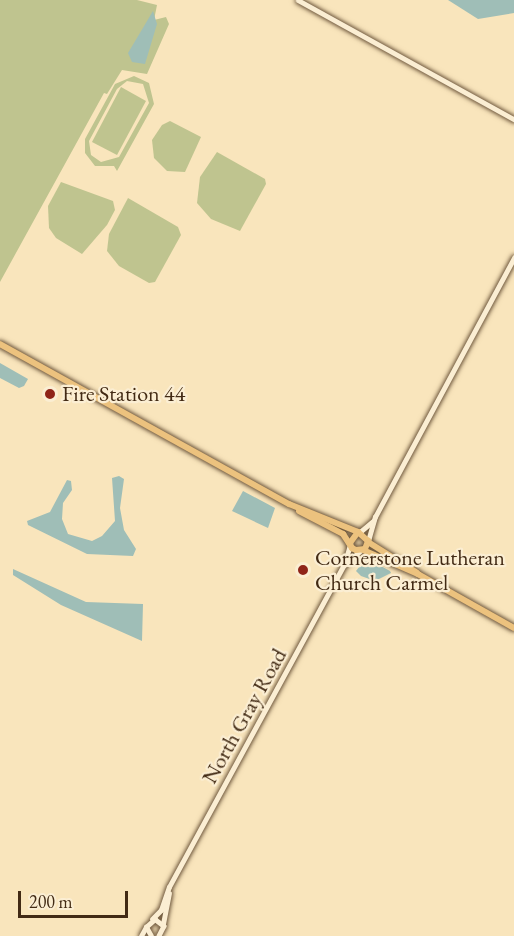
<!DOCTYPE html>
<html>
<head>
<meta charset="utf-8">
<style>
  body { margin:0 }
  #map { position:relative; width:514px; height:936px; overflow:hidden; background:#f9e5bc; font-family:"EB Garamond",serif }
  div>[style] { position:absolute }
  .green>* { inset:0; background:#bfc48f }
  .water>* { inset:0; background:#9fbeb7 }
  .roads { filter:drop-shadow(0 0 2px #70593e) drop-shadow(0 0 2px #70593e) }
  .minor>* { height:4.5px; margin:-2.25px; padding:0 2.25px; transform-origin:2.25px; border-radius:2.25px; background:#fbeed3 }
  .major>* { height:6px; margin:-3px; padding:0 3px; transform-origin:3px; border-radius:3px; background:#ecc27e }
  .dots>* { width:16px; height:16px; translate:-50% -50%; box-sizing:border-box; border:3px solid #fbeed3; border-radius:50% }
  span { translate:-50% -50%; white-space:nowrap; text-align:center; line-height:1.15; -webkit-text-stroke:4.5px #fbeed3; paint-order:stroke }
  .poi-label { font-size:22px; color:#422a14 }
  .left { translate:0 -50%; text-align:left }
  .street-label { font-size:22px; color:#422a14 }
  .scale { position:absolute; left:18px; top:891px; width:110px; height:27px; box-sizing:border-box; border:3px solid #422a14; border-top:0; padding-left:8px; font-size:18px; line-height:21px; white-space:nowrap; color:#422a14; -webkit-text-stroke:4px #fbeed3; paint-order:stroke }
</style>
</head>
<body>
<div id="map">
  <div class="green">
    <i style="clip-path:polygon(0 0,137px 0,157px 5px,154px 20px,166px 17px,169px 24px,147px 74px,122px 70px,107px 94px,104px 93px,0 282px)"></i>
    <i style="clip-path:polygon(evenodd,134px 76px,149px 83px,154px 104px,117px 171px,114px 166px,95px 166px,85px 153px,85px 139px,115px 84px,134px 76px,127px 81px,143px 84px,149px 103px,119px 157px,101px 162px,91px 155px,89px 141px,117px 89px,127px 81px)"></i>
    <i style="clip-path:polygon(121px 87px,146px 101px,117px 155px,92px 142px)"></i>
    <i style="clip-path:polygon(170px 121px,201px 137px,185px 172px,167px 171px,154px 158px,152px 140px,162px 125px)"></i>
    <i style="clip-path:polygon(217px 152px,265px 179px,266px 184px,240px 231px,211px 219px,197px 203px,200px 177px)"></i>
    <i style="clip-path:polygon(61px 182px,113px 201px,115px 210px,107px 225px,82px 254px,56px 238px,49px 228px,48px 206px)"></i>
    <i style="clip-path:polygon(128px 198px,178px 227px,181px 235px,155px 282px,149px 283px,119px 266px,107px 251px,109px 234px)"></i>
  </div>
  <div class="water">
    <i style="clip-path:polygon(448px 0,514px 0,514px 13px,478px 19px)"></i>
    <i style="clip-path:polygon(153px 11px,157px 24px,145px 64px,132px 62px,128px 53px)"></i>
    <i style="clip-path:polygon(0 363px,28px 379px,24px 386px,19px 388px,0 378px)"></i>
    <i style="clip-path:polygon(119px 476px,124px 479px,120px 508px,124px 530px,136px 549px,133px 556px,87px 554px,28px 525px,27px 521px,50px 512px,67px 480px,71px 481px,72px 490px,63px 503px,62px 519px,68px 534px,92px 541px,102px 536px,115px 521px,112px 478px)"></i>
    <i style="clip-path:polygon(243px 491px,275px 508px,268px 528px,232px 511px)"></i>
    <i style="clip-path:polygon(366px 558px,390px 571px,391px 573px,375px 581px,361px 576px,356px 571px)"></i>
    <i style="clip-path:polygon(13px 569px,86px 602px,143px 604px,142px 641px,61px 605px,13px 575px)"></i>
  </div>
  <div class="roads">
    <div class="minor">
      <i style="left:298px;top:0;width:247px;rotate:28.9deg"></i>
      <i style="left:360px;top:532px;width:17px;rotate:-40deg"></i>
      <i style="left:368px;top:541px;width:25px;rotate:-74deg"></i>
      <i style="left:375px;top:517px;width:294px;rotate:-61.8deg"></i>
      <i style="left:345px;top:562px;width:19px;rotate:-74deg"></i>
      <i style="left:152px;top:919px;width:13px;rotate:-45deg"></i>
      <i style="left:161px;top:910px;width:24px;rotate:-71deg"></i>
      <i style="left:169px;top:887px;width:366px;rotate:-61.5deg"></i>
      <i style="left:344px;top:565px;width:21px;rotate:-41deg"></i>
      <i style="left:163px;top:924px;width:31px;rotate:-79deg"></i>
      <i style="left:141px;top:936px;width:10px;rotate:-61deg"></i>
      <i style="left:151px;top:936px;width:10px;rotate:-119deg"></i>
      <i style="left:146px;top:927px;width:12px;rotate:-42deg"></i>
      <i style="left:155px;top:919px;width:11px;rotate:38deg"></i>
      <i style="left:164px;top:926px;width:11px;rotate:117deg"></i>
    </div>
    <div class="major">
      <i style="left:0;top:344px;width:330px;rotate:29deg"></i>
      <i style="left:289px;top:504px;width:74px;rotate:22.1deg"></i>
      <i style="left:299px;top:511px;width:50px;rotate:27.6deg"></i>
      <i style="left:343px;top:534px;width:17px;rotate:57deg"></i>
      <i style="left:352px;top:548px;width:4px;rotate:27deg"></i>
      <i style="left:356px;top:550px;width:9px;rotate:-6deg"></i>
      <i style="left:365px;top:549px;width:9px;rotate:-69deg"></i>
      <i style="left:368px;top:541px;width:13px;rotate:-138deg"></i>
      <i style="left:358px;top:532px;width:14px;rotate:126deg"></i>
      <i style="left:368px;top:542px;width:57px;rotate:32deg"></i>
      <i style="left:363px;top:550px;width:60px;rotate:23.6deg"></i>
      <i style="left:418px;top:574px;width:110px;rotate:29.4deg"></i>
    </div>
  </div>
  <div class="dots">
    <i style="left:50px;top:394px;background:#8f2418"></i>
    <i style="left:303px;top:570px;background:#8f2418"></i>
  </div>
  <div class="poi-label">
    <span class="left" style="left:62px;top:394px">Fire Station 44</span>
    <span class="left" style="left:315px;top:570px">Cornerstone Lutheran<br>Church Carmel</span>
  </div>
  <div class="street-label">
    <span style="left:244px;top:716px;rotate:-61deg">North Gray Road</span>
  </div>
  <div class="scale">200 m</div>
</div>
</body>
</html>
